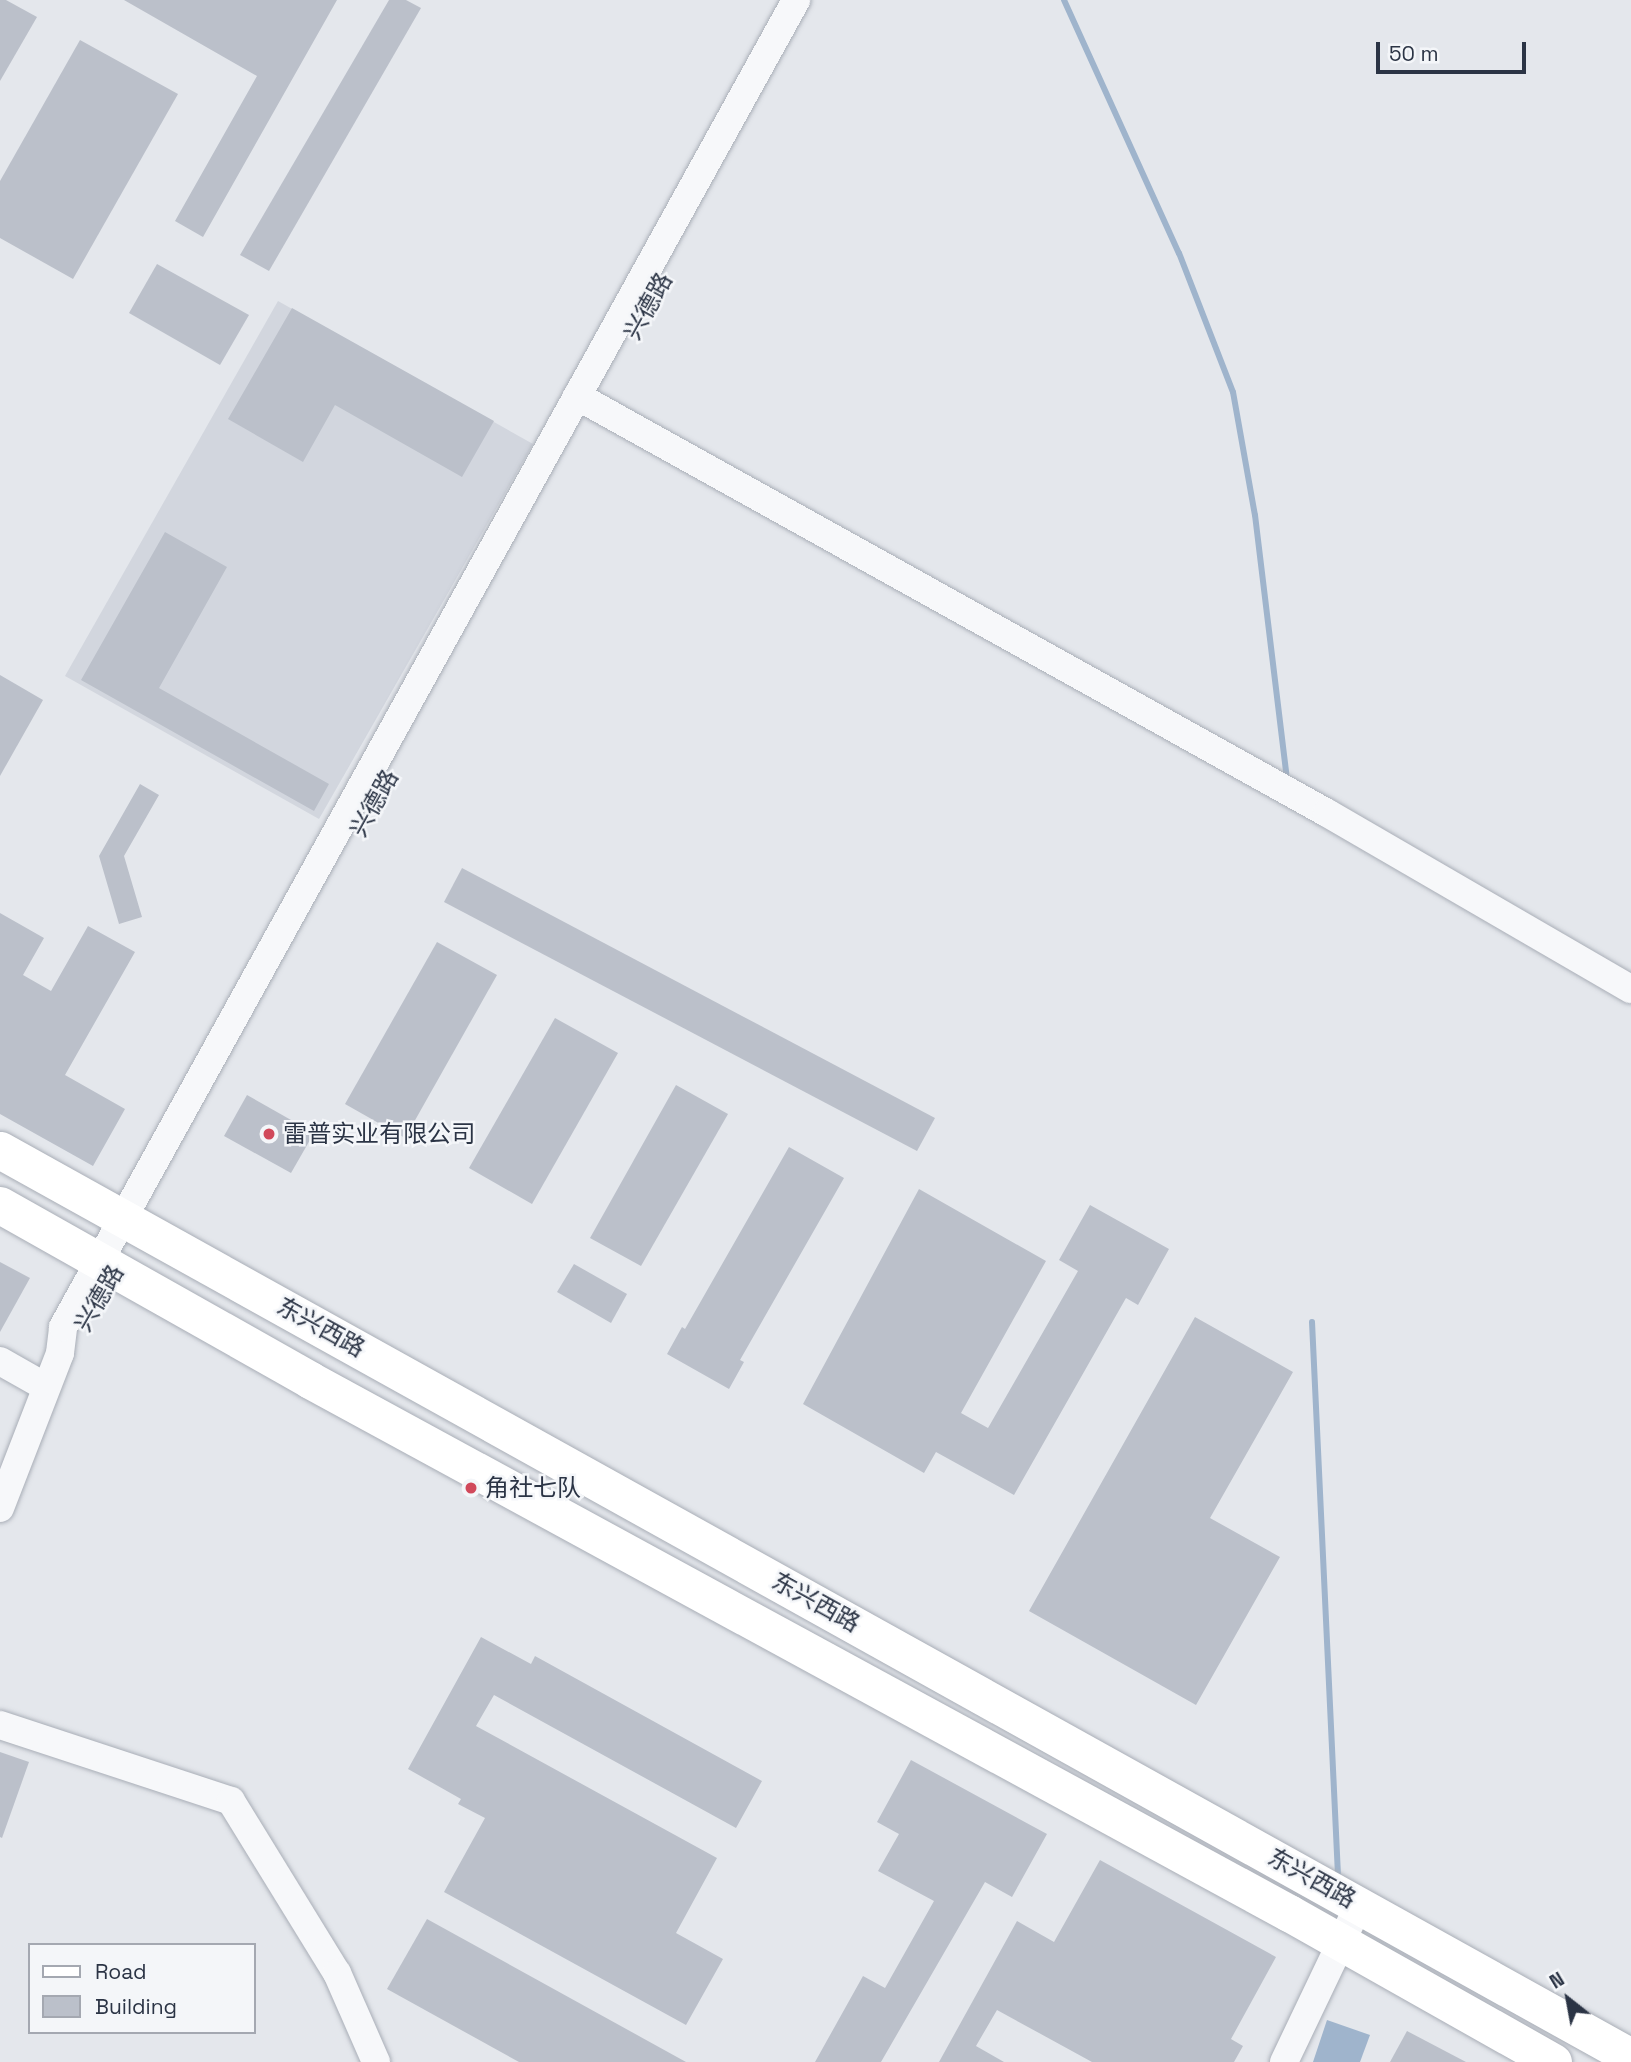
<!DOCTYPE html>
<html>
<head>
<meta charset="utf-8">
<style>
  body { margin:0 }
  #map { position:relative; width:1631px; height:2062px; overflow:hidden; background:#e4e7ec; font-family:"Space Grotesk","Noto Sans SC",sans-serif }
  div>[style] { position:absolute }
  .built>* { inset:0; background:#d2d6de }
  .water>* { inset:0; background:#9fb4cc }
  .stream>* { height:6px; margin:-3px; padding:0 3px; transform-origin:3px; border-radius:3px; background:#9fb4cc }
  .building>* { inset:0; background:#bbc0ca }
  .roads { filter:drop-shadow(0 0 2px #a9aeb7) drop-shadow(0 0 2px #a9aeb7) }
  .minor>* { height:28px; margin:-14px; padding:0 14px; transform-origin:14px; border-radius:14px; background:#f7f8fa }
  .major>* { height:37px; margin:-18.5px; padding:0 18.5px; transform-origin:18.5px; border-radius:18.5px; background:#fff }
  .dots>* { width:19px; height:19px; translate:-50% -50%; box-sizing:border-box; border:4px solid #f4f6f9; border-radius:50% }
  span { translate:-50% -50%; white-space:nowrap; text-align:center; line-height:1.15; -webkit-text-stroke:5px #f4f6f9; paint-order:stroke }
  .street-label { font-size:24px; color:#2b3445 }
  .poi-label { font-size:24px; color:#2b3445 }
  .left { translate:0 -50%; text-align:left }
  .legend { position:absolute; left:28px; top:1943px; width:228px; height:91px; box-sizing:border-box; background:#f4f6f9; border:2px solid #a4a8b1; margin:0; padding:9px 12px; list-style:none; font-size:21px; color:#2b3445 }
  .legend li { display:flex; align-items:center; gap:14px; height:35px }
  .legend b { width:35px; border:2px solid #a4a8b1 }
  .north { position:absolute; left:1533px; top:1964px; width:70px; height:70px; -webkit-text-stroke:5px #f4f6f9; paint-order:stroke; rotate:329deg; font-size:19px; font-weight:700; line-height:28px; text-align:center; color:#2b3445 }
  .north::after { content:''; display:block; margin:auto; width:24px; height:32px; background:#2b3445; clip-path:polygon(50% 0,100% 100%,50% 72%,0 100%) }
  .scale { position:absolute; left:1376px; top:42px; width:150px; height:32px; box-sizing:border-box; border:4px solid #2b3445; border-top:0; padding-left:9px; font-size:21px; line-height:24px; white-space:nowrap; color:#2b3445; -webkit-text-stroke:5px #f4f6f9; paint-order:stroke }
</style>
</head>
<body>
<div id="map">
  <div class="built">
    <i style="clip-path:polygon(278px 301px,533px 444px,319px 819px,65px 676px)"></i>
  </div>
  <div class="water">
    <i style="clip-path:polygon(1327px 2020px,1370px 2035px,1360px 2062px,1313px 2062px)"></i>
  </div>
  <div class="stream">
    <i style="left:1064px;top:0;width:278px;rotate:65.6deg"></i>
    <i style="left:1179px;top:253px;width:149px;rotate:68.8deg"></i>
    <i style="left:1233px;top:392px;width:125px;rotate:79.9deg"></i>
    <i style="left:1255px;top:515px;width:260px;rotate:83.1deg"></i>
    <i style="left:1312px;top:1322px;width:554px;rotate:87.31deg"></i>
  </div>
  <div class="building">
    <i style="clip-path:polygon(0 0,6px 0,37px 17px,0 81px)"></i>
    <i style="clip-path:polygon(124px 0,337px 0,203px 237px,175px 221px,257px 76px)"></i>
    <i style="clip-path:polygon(389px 0,406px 0,421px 8px,269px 271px,240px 255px)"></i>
    <i style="clip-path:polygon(80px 40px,178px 94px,73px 279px,0 238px,0 181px)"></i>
    <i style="clip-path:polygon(157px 264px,249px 315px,220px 365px,129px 313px)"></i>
    <i style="clip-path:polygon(292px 308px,494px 421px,462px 477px,335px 405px,303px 462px,228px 419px)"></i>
    <i style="clip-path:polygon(165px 532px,227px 567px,159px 688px,329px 784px,314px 811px,81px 680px)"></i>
    <i style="clip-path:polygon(0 675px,43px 700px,0 776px)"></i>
    <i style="clip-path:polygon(140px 784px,159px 795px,124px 856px,142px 917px,119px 924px,99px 856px)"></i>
    <i style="clip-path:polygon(462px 868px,935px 1118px,917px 1151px,444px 902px)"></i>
    <i style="clip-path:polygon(0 913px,44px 938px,23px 975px,51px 991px,88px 926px,135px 952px,65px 1075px,125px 1109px,93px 1166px,0 1114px)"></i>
    <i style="clip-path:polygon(437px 942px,497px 975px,405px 1138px,345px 1104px)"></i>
    <i style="clip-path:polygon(555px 1018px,618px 1053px,532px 1204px,469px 1168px)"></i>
    <i style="clip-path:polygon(676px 1085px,728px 1114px,641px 1266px,590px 1238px)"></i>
    <i style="clip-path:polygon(247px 1095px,314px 1133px,291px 1173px,224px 1136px)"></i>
    <i style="clip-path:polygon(789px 1147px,844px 1178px,740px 1360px,744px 1362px,729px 1389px,667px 1354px,682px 1327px,685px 1329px)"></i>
    <i style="clip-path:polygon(919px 1189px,1046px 1261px,961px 1413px,988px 1428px,1078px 1271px,1059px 1260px,1090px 1205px,1169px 1249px,1138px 1305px,1126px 1298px,1014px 1495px,936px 1452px,924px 1473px,803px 1404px)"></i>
    <i style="clip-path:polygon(0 1262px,30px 1278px,0 1332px)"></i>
    <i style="clip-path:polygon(574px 1264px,627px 1294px,611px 1323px,557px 1292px)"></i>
    <i style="clip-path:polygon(1195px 1317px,1293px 1372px,1210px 1518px,1280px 1557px,1196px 1705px,1029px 1611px)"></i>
    <i style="clip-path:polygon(481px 1637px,531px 1664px,535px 1656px,762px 1781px,736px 1828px,494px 1695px,476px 1726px,717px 1858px,676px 1933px,723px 1959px,686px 2025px,444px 1892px,485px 1818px,458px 1804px,461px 1799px,408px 1769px)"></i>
    <i style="clip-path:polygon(0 1752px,29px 1762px,2px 1838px,0 1837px)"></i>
    <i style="clip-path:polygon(911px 1760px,1047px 1834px,1012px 1897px,985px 1882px,881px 2062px,815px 2062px,863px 1976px,885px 1988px,934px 1901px,878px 1871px,899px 1834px,877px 1822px)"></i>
    <i style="clip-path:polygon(1100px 1860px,1276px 1957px,1231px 2039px,1243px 2046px,1234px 2062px,1092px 2062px,997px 2010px,976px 2046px,1004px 2062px,939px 2062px,1017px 1921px,1054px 1942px)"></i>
    <i style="clip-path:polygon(427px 1919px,686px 2062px,519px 2062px,387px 1989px)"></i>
    <i style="clip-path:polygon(1407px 2031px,1466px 2062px,1390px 2062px)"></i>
  </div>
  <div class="roads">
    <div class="minor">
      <i style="left:577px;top:396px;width:858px;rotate:29.07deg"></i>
      <i style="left:1327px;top:813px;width:351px;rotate:30.1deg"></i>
      <i style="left:0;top:1361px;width:53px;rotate:29.5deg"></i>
      <i style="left:0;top:1508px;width:166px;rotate:-68.8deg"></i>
      <i style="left:60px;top:1353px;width:26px;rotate:-83deg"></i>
      <i style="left:63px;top:1327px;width:1516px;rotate:-61.08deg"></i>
      <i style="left:0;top:1725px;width:243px;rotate:18.2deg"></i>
      <i style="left:231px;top:1801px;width:202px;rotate:58.4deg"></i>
      <i style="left:337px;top:1973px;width:97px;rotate:66.3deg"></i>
      <i style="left:1284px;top:2062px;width:174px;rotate:-64.5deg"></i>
    </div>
    <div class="major">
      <i style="left:0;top:1150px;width:1866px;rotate:29.08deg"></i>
      <i style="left:0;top:1205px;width:356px;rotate:29.4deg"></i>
      <i style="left:310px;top:1380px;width:1115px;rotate:28.57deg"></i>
      <i style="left:1289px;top:1913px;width:303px;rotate:29.4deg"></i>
    </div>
  </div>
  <div class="dots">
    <i style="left:269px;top:1134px;background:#d1495b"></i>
    <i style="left:471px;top:1488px;background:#d1495b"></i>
  </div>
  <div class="street-label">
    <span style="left:648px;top:306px;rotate:-61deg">兴德路</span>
    <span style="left:374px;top:803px;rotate:-61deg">兴德路</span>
    <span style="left:99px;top:1298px;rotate:-60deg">兴德路</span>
    <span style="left:321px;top:1327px;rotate:29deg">东兴西路</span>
    <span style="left:816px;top:1602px;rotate:29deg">东兴西路</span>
    <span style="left:1312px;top:1878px;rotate:29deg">东兴西路</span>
  </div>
  <div class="poi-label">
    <span class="left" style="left:283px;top:1134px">雷普实业有限公司</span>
    <span class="left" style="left:485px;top:1488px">角社七队</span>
  </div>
  <ul class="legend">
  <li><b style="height:9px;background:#fff"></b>Road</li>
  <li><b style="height:19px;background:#bbc0ca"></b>Building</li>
  </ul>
  <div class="north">N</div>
  <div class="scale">50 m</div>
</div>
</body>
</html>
